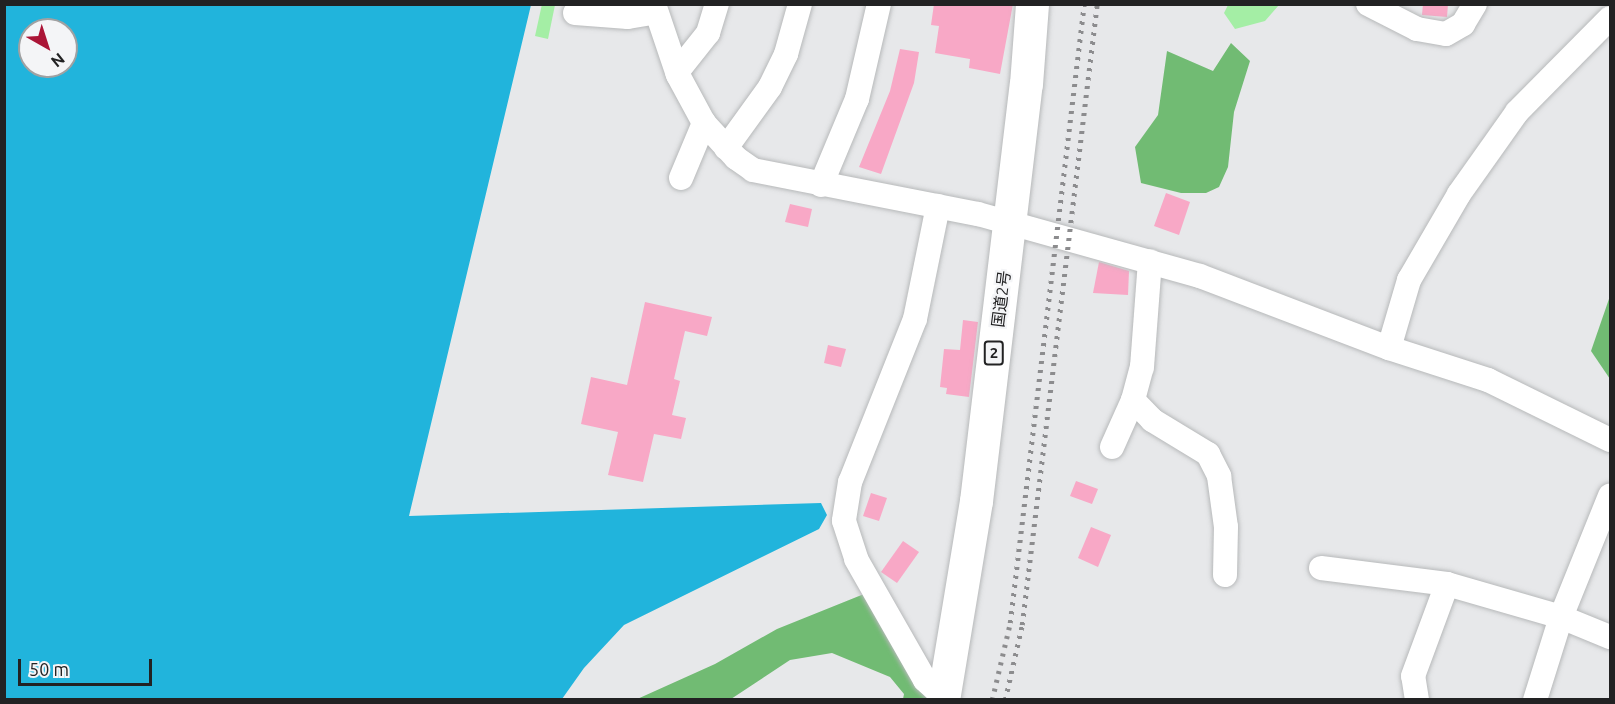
<!DOCTYPE html>
<html>
<head>
<meta charset="utf-8">
<style>
  body { margin:0 }
  #map { position:relative; width:1615px; height:704px; overflow:hidden; background:#e7e8ea; font-family:Ubuntu,"Noto Sans JP",sans-serif }
  div>[style] { position:absolute }
  .green>* { inset:0; background:#a4eea5 }
  .forest>* { inset:0; background:#71bb73 }
  .water>* { inset:0; background:#21b4dc }
  .building>* { inset:0; background:#f8a8c6 }
  .roads { filter:drop-shadow(0 0 2px #b7b9ba) drop-shadow(0 0 2px #b7b9ba) }
  .minor>* { height:24px; margin:-12px; padding:0 12px; transform-origin:12px; border-radius:12px; background:#fff }
  .highway>* { height:33px; margin:-16.5px; padding:0 16.5px; transform-origin:16.5px; border-radius:16.5px; background:#fff }
  .rail>* { height:4.5px; margin-top:-2.25px; transform-origin:0; background:repeating-linear-gradient(90deg,#8c8c8e 0 3px,transparent 0 9px) }
  span { translate:-50% -50%; white-space:nowrap; text-align:center; line-height:1.15; -webkit-text-stroke:4.5px #f4f5f7; paint-order:stroke }
  .shield-label span { padding:2px 4px; background:#f4f5f7; border:2px solid; border-radius:4px; -webkit-text-stroke-width:0 }
  .shield-label { font-size:15px; color:#222223; font-weight:700 }
  .street-label { font-size:16px; color:#222223 }
  .frame { position:absolute; inset:0; border:6px solid #222223; pointer-events:none }
  .north { position:absolute; left:18px; top:18px; width:60px; height:60px; box-sizing:border-box; background:#f4f5f7; border:2px solid #a0a1a2; border-radius:50%; rotate:141deg; font-size:16px; font-weight:700; line-height:24px; text-align:center; color:#222223 }
  .north::after { content:''; display:block; margin:auto; width:21px; height:27px; background:#ab1537; clip-path:polygon(50% 0,100% 100%,50% 72%,0 100%) }
  .scale { position:absolute; left:18px; top:659px; width:134px; height:27px; box-sizing:border-box; border:3px solid #222223; border-top:0; padding-left:8px; font-size:18px; line-height:21px; white-space:nowrap; color:#222223; -webkit-text-stroke:4px #f4f5f7; paint-order:stroke }
</style>
</head>
<body>
<div id="map">
  <div class="green">
    <i style="clip-path:polygon(542px 4px,555px 5px,548px 39px,535px 36px)"></i>
    <i style="clip-path:polygon(1228px 5px,1228px 4px,1279px 5px,1265px 21px,1235px 29px,1224px 13px)"></i>
  </div>
  <div class="forest">
    <i style="clip-path:polygon(1231px 43px,1250px 61px,1234px 112px,1228px 167px,1219px 187px,1206px 193px,1181px 193px,1141px 183px,1135px 147px,1158px 115px,1167px 51px,1213px 71px)"></i>
    <i style="clip-path:polygon(1610px 296px,1610px 379px,1591px 351px)"></i>
    <i style="clip-path:polygon(864px 594px,927px 699px,903px 699px,904px 694px,890px 677px,832px 653px,790px 660px,731px 699px,635px 700px,715px 664px,777px 629px)"></i>
  </div>
  <div class="water">
    <i style="clip-path:polygon(evenodd,4px 5px,531px 5px,409px 516px,821px 503px,827px 515px,819px 529px,624px 625px,584px 668px,562px 699px,5px 699px,4px 5px,30px 30px,66px 30px,66px 66px,30px 66px,30px 30px)"></i>
  </div>
  <div class="building">
    <i style="clip-path:polygon(934px 4px,1013px 4px,1000px 74px,969px 68px,970px 59px,935px 53px,939px 26px,931px 25px)"></i>
    <i style="clip-path:polygon(1423px 4px,1448px 4px,1447px 17px,1422px 15px)"></i>
    <i style="clip-path:polygon(900px 49px,919px 52px,914px 83px,881px 174px,859px 167px,890px 91px)"></i>
    <i style="clip-path:polygon(1166px 193px,1190px 202px,1179px 235px,1154px 226px)"></i>
    <i style="clip-path:polygon(790px 204px,812px 209px,808px 227px,785px 222px)"></i>
    <i style="clip-path:polygon(1099px 262px,1129px 271px,1128px 295px,1093px 293px)"></i>
    <i style="clip-path:polygon(645px 302px,712px 317px,707px 336px,685px 331px,674px 379px,680px 381px,672px 415px,686px 418px,681px 439px,654px 434px,643px 482px,608px 475px,618px 432px,581px 424px,591px 377px,627px 385px)"></i>
    <i style="clip-path:polygon(963px 320px,978px 322px,969px 397px,946px 394px,947px 388px,940px 387px,944px 349px,960px 350px)"></i>
    <i style="clip-path:polygon(828px 345px,846px 349px,841px 367px,824px 363px)"></i>
    <i style="clip-path:polygon(1076px 481px,1098px 489px,1092px 504px,1070px 496px)"></i>
    <i style="clip-path:polygon(871px 493px,887px 498px,879px 521px,863px 516px)"></i>
    <i style="clip-path:polygon(1091px 527px,1111px 535px,1098px 567px,1078px 558px)"></i>
    <i style="clip-path:polygon(903px 541px,919px 552px,897px 583px,881px 572px)"></i>
  </div>
  <div class="roads">
    <div class="minor">
      <i style="left:654px;top:4px;width:75px;rotate:71.3deg"></i>
      <i style="left:678px;top:75px;width:55px;rotate:61.6deg"></i>
      <i style="left:704px;top:123px;width:47px;rotate:47.6deg"></i>
      <i style="left:736px;top:158px;width:21px;rotate:35deg"></i>
      <i style="left:753px;top:170px;width:229px;rotate:11.1deg"></i>
      <i style="left:978px;top:214px;width:230px;rotate:15.6deg"></i>
      <i style="left:1200px;top:276px;width:202px;rotate:20.9deg"></i>
      <i style="left:1389px;top:348px;width:104px;rotate:17.9deg"></i>
      <i style="left:1488px;top:380px;width:136px;rotate:26.2deg"></i>
      <i style="left:1368px;top:4px;width:55px;rotate:27deg"></i>
      <i style="left:1417px;top:29px;width:29px;rotate:10deg"></i>
      <i style="left:1446px;top:34px;width:20px;rotate:-30deg"></i>
      <i style="left:1463px;top:24px;width:23px;rotate:-59deg"></i>
      <i style="left:575px;top:13px;width:53px;rotate:4.3deg"></i>
      <i style="left:628px;top:17px;width:27px;rotate:-10deg"></i>
      <i style="left:677px;top:72px;width:50px;rotate:-51.5deg"></i>
      <i style="left:708px;top:33px;width:30px;rotate:-73deg"></i>
      <i style="left:726px;top:148px;width:75px;rotate:-54.2deg"></i>
      <i style="left:770px;top:87px;width:37px;rotate:-64deg"></i>
      <i style="left:786px;top:54px;width:52px;rotate:-74.4deg"></i>
      <i style="left:681px;top:178px;width:60px;rotate:-67.3deg"></i>
      <i style="left:821px;top:185px;width:93px;rotate:-67.3deg"></i>
      <i style="left:857px;top:99px;width:98px;rotate:-77deg"></i>
      <i style="left:938px;top:206px;width:115px;rotate:101.5deg"></i>
      <i style="left:915px;top:319px;width:175px;rotate:111.7deg"></i>
      <i style="left:850px;top:482px;width:39px;rotate:99deg"></i>
      <i style="left:844px;top:521px;width:40px;rotate:72deg"></i>
      <i style="left:856px;top:559px;width:139px;rotate:60.3deg"></i>
      <i style="left:925px;top:680px;width:25px;rotate:42deg"></i>
      <i style="left:1389px;top:348px;width:71px;rotate:-73.6deg"></i>
      <i style="left:1409px;top:280px;width:99px;rotate:-59.8deg"></i>
      <i style="left:1459px;top:194px;width:100px;rotate:-54.7deg"></i>
      <i style="left:1517px;top:112px;width:132px;rotate:-45.3deg"></i>
      <i style="left:1133px;top:400px;width:28px;rotate:46deg"></i>
      <i style="left:1152px;top:420px;width:66px;rotate:31.3deg"></i>
      <i style="left:1208px;top:454px;width:25px;rotate:63deg"></i>
      <i style="left:1219px;top:476px;width:51px;rotate:82.2deg"></i>
      <i style="left:1226px;top:527px;width:48px;rotate:91.2deg"></i>
      <i style="left:1112px;top:447px;width:51px;rotate:-65.9deg"></i>
      <i style="left:1133px;top:400px;width:34px;rotate:-75deg"></i>
      <i style="left:1142px;top:367px;width:106px;rotate:-85.7deg"></i>
      <i style="left:1321px;top:568px;width:127px;rotate:7.2deg"></i>
      <i style="left:1447px;top:584px;width:119px;rotate:16.1deg"></i>
      <i style="left:1561px;top:617px;width:53px;rotate:22.2deg"></i>
      <i style="left:1417px;top:700px;width:24px;rotate:-99deg"></i>
      <i style="left:1413px;top:676px;width:98px;rotate:-69.7deg"></i>
      <i style="left:1535px;top:700px;width:87px;rotate:-72.6deg"></i>
      <i style="left:1561px;top:617px;width:131px;rotate:-68deg"></i>
    </div>
    <div class="highway">
      <i style="left:943px;top:700px;width:202px;rotate:-80.6deg"></i>
      <i style="left:976px;top:501px;width:420px;rotate:-83.2deg"></i>
      <i style="left:1026px;top:84px;width:80px;rotate:-85.7deg"></i>
    </div>
  </div>
  <div class="rail">
    <i style="left:992px;top:700px;width:79px;rotate:-76.8deg"></i>
    <i style="left:1010px;top:623px;width:623px;rotate:-83.18deg"></i>
    <i style="left:1005px;top:700px;width:77px;rotate:-77.2deg"></i>
    <i style="left:1022px;top:625px;width:626px;rotate:-83.11deg"></i>
  </div>
  <div class="shield-label">
    <span style="left:994px;top:353px">2</span>
  </div>
  <div class="street-label">
    <span style="left:1001px;top:299px;rotate:-83deg">国道2号</span>
  </div>
  <div class="frame"></div>
  <div class="north">N</div>
  <div class="scale">50 m</div>
</div>
</body>
</html>
